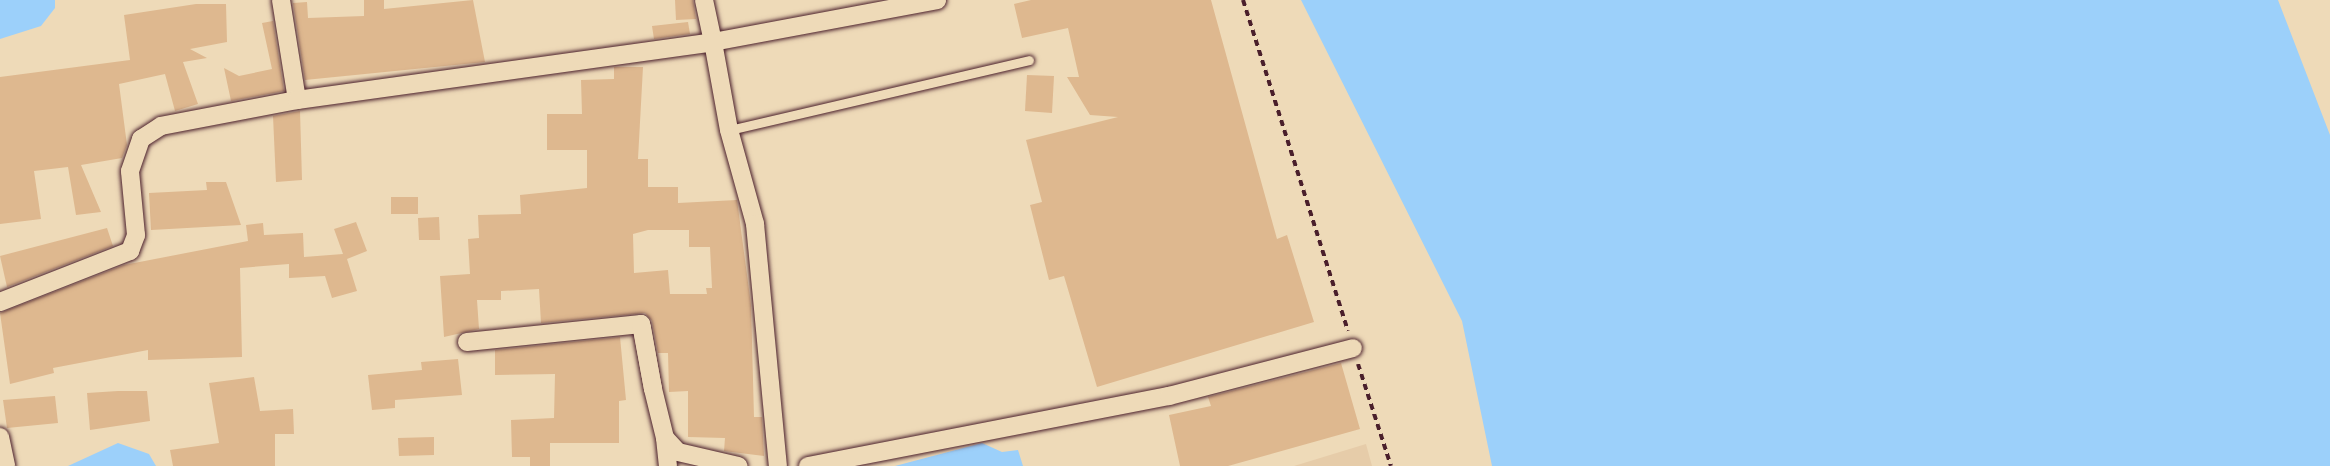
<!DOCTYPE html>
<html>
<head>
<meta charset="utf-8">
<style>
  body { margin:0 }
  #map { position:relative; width:2330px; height:466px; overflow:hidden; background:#eedab8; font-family:Kalam,sans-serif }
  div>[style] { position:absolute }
  .built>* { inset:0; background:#e6cca9 }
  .water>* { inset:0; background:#9cd0fa }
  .building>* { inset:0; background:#deb88f }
  .path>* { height:4px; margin-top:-2px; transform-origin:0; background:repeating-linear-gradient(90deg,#4a1f2b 0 6px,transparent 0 10.5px) }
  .roads { filter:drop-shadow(0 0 2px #4a1f2b) drop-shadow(0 0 2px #4a1f2b) }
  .service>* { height:9px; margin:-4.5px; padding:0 4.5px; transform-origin:4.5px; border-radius:4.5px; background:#eedab8 }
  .minor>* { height:18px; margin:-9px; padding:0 9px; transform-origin:9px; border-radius:9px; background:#eedab8 }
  span { translate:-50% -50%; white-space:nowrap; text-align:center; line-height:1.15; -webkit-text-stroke:6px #eedab8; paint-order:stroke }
</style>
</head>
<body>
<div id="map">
  <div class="built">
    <i style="clip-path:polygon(1366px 444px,1372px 466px,1294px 466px)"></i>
  </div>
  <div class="water">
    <i style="clip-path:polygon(0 0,55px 0,55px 8px,41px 26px,0 39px)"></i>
    <i style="clip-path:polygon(1301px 0,2278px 0,2330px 135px,2330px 466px,1492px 466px,1462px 321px)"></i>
    <i style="clip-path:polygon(118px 443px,149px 454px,156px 466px,68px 466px)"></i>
    <i style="clip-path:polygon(982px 443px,1002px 452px,1018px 450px,1023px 466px,895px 466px)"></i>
  </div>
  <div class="building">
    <i style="clip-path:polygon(364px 0,384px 0,384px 9px,473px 0,485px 62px,305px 80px,293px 3px,307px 2px,308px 18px,364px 16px)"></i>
    <i style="clip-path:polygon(675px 0,693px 0,696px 19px,676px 20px)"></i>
    <i style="clip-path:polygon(1031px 0,1211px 0,1277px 239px,1287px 235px,1314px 322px,1097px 387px,1064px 276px,1049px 280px,1030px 205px,1042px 202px,1026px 140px,1118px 117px,1090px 115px,1067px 77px,1079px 77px,1068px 28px,1022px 38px,1014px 4px)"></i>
    <i style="clip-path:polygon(196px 4px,226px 4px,227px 42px,190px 49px,207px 58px,183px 62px,198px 104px,175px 111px,165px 74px,119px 84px,127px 145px,122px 158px,81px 165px,101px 212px,76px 215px,68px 167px,34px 171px,41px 219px,0 224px,0 77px,130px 60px,124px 15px)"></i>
    <i style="clip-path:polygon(273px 21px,284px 91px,231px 101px,224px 68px,239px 76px,272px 69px,262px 23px)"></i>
    <i style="clip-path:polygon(688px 22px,690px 34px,654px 39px,652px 26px)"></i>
    <i style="clip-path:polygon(evenodd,614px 67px,643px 67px,638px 159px,648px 159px,648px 187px,678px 187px,678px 203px,737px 200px,751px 305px,754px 417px,762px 417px,764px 456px,724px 451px,725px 438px,688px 437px,688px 391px,669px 392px,668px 353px,658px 353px,652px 321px,645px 313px,541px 323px,539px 289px,501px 291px,501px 300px,477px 300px,479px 329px,444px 337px,440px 276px,470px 274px,468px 239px,479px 238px,478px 215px,521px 214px,520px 195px,587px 188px,587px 150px,547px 150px,547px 114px,582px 114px,581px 80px,614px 79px,614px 67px,648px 230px,689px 230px,689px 247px,710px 247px,712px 288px,706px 288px,707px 294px,670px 294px,668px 270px,634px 273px,633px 234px,648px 230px)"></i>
    <i style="clip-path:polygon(1027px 75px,1054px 76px,1052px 113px,1025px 111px)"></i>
    <i style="clip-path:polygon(300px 111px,302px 180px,276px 182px,273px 116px)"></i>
    <i style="clip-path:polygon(206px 182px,226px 182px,241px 225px,151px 230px,149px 193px,207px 190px)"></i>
    <i style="clip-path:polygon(391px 197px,418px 197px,418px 214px,391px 214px)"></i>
    <i style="clip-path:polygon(439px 217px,440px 240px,419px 240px,418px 218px)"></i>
    <i style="clip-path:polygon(356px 222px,367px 251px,347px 259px,357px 291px,332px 298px,325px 276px,289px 278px,289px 264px,240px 268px,242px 357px,148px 360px,148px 350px,53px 368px,54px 373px,10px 384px,0 313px,124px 265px,248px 241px,246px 225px,263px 223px,264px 235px,303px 233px,304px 257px,343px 254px,334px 229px)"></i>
    <i style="clip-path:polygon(107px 228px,113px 246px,7px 287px,0 256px)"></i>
    <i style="clip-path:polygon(620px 337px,626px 400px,619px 401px,619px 443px,550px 443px,550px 466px,530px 466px,530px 457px,512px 457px,511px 420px,554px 418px,555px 374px,495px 375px,495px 350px)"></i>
    <i style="clip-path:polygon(458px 359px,462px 395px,395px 400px,395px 408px,372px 410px,368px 375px,422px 370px,421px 362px)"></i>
    <i style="clip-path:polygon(1341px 363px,1360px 429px,1228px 466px,1180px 466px,1169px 415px,1211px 406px,1208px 397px)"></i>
    <i style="clip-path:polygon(254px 377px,260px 411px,293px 409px,294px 434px,275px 434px,275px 466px,173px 466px,170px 450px,219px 443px,209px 383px)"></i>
    <i style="clip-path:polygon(118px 391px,147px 391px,150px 421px,90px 430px,87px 393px)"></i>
    <i style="clip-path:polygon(55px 396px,58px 423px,7px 428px,3px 400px)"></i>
    <i style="clip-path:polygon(434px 437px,434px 455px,399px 456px,398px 438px)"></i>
  </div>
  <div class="path">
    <i style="left:1243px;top:0;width:347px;rotate:72.4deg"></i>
    <i style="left:1358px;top:364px;width:107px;rotate:72.1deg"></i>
  </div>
  <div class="roads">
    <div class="service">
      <i style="left:729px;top:130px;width:308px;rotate:-13.1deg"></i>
    </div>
    <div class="minor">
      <i style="left:281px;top:0;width:101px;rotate:80.9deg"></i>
      <i style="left:704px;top:0;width:43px;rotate:77.9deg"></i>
      <i style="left:713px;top:42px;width:228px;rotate:-10.6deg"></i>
      <i style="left:0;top:302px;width:140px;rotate:-21.4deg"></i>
      <i style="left:130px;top:251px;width:17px;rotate:-69deg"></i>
      <i style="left:136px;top:235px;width:64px;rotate:-95.4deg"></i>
      <i style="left:130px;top:171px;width:34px;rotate:-71deg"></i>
      <i style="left:141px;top:139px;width:24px;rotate:-33deg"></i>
      <i style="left:161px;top:126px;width:138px;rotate:-10.8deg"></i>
      <i style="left:297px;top:100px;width:420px;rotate:-7.9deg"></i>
      <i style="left:713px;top:42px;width:89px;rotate:79.7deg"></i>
      <i style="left:729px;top:130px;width:98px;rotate:74.5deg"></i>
      <i style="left:755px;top:224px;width:243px;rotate:84.6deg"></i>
      <i style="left:467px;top:342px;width:175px;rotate:-5.9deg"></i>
      <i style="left:653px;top:389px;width:62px;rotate:-100.2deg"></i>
      <i style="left:642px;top:328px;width:4px;rotate:-104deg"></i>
      <i style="left:641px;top:324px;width:66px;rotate:79.5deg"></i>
      <i style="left:653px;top:389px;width:50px;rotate:76.2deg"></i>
      <i style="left:665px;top:438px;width:19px;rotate:47deg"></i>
      <i style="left:678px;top:452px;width:62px;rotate:13.1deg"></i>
      <i style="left:0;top:437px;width:30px;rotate:78deg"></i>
      <i style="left:665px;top:438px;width:28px;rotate:84deg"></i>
      <i style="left:808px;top:466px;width:368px;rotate:-11deg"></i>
      <i style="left:1169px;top:396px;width:190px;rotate:-14.6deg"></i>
    </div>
  </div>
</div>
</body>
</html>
